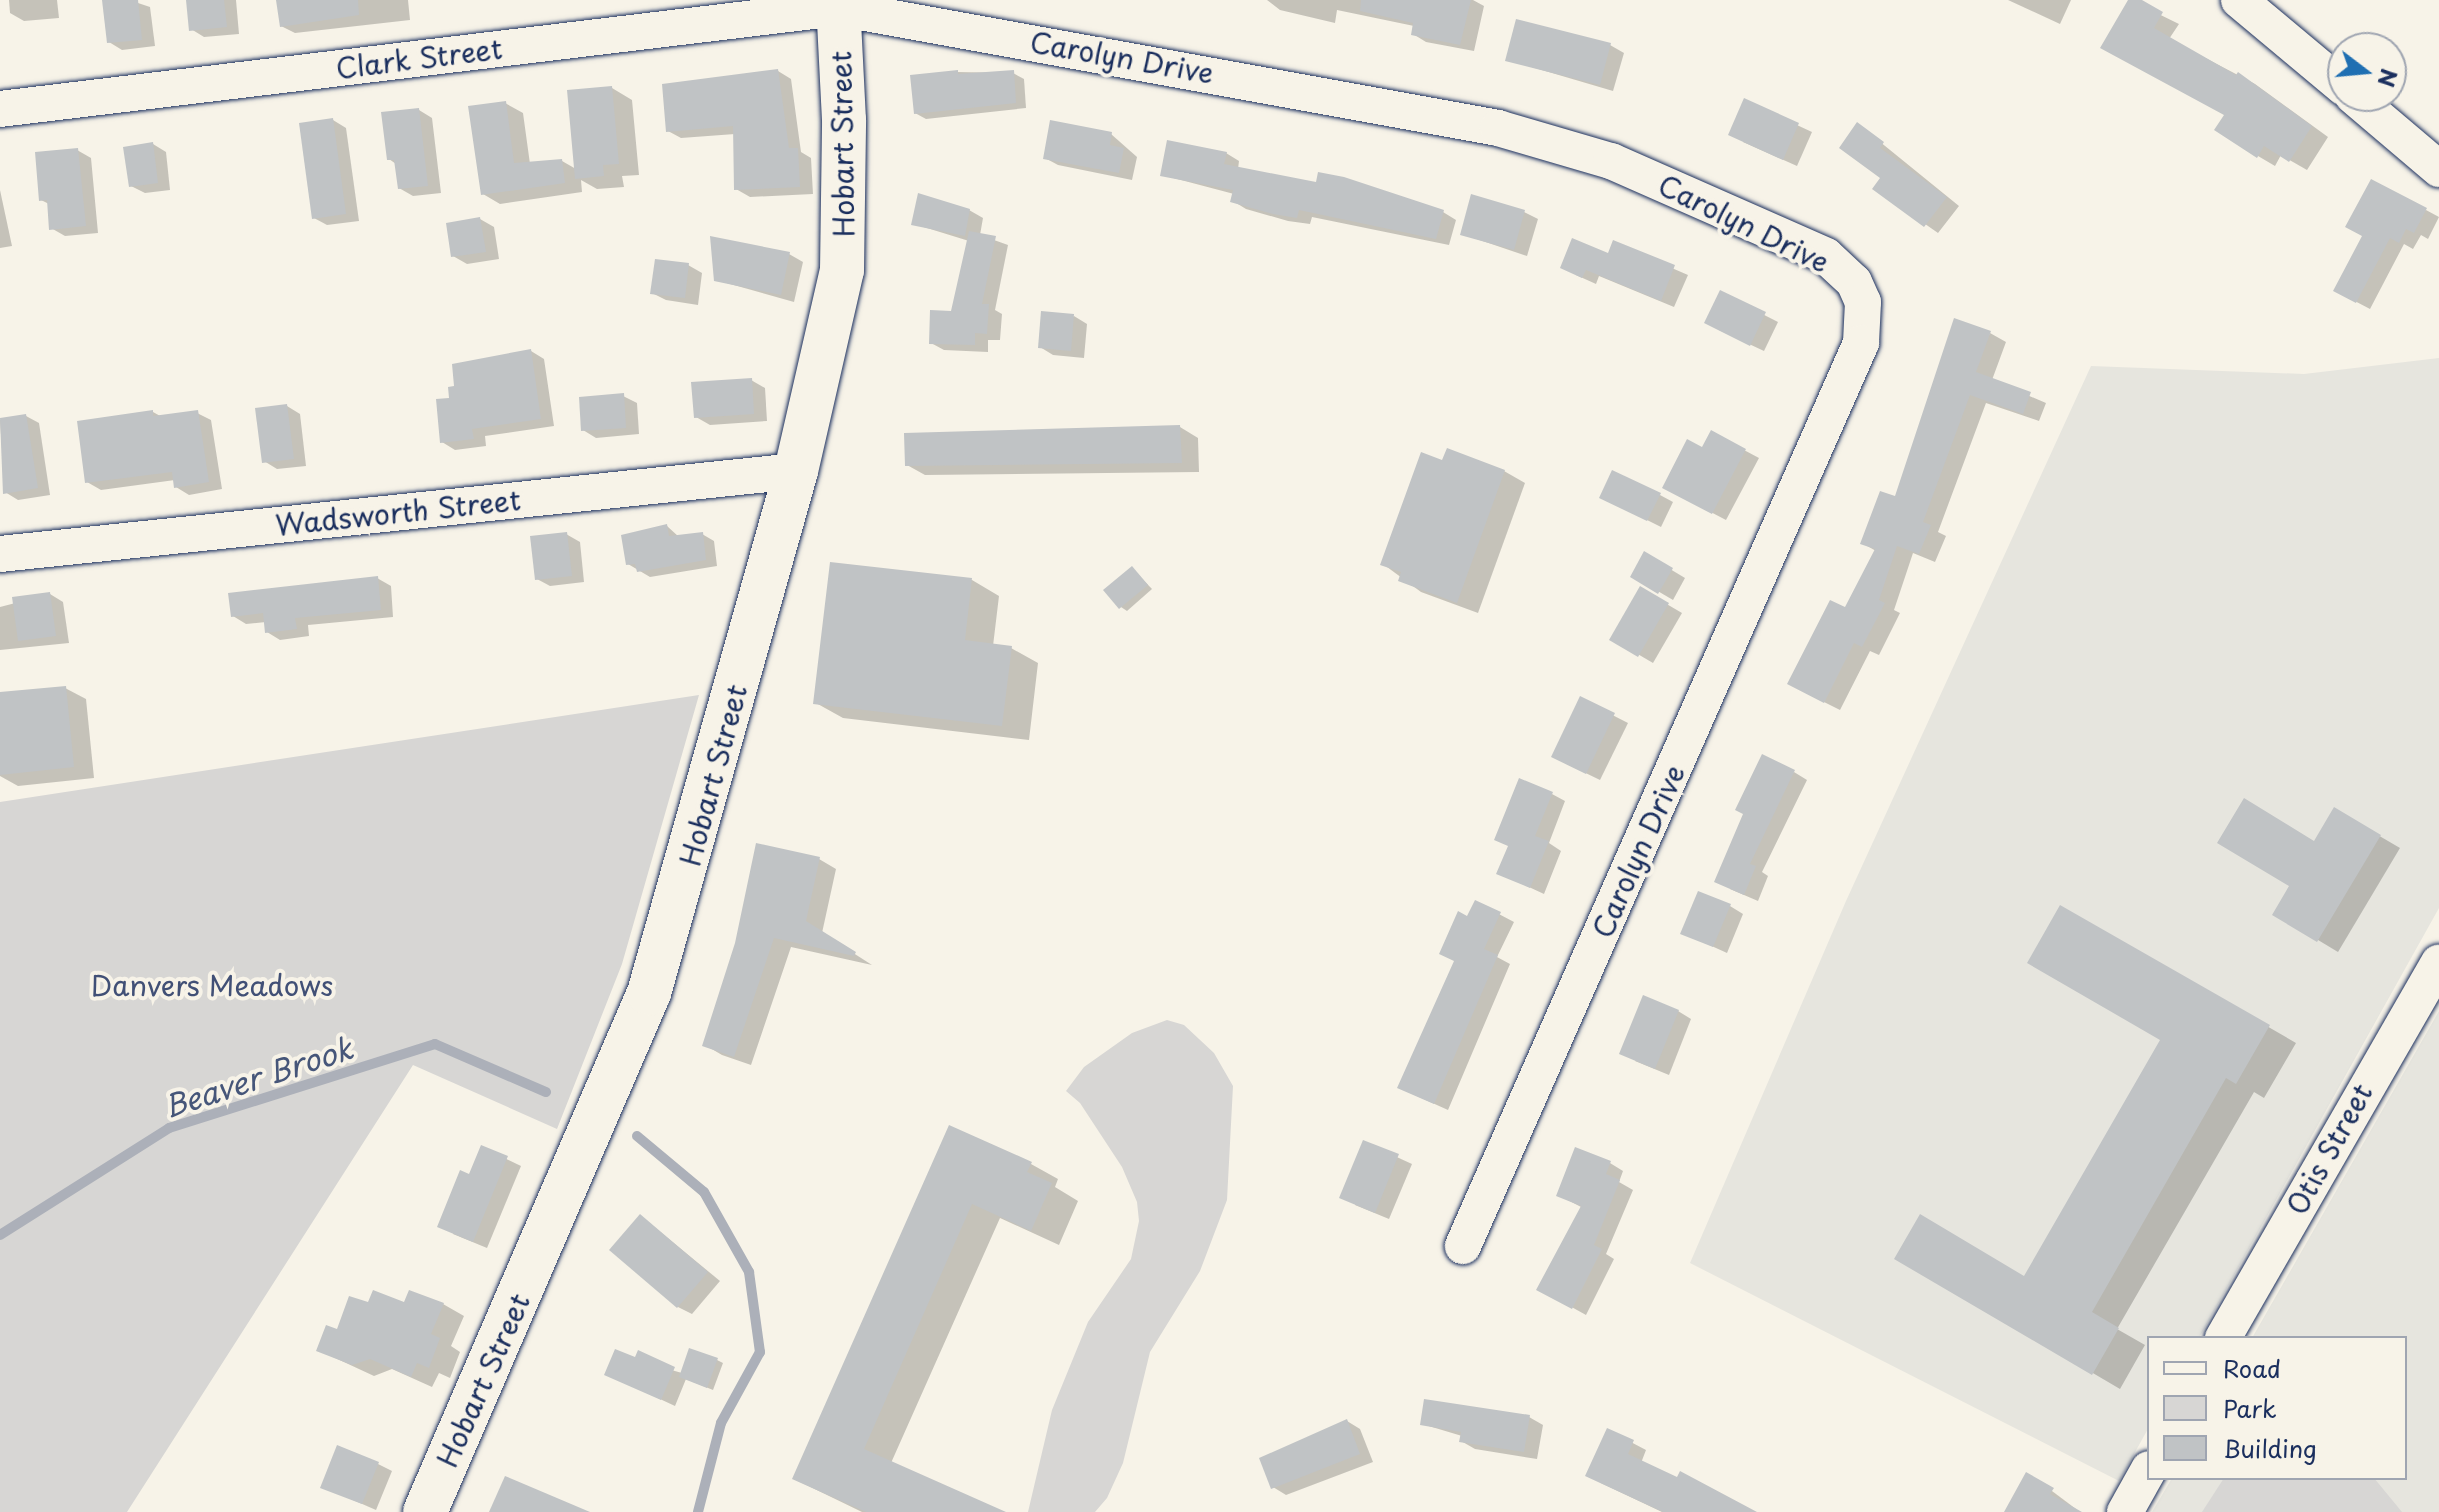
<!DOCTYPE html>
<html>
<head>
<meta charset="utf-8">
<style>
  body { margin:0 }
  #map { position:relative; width:2439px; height:1512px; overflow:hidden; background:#f7f3e8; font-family:"Playpen Sans",sans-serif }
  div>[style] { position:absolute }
  .built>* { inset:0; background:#e6e5de }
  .green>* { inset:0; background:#d7d6d4 }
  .shadow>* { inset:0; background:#0003 }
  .stream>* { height:10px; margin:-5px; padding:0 5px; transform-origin:5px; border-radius:5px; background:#acb0b9 }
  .building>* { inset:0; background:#c0c3c5 }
  .roads { filter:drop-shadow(0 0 2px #1b2f5e) drop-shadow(0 0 2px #1b2f5e) }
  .minor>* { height:36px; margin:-18px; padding:0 18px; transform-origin:18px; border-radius:18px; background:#f7f3e8 }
  .major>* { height:44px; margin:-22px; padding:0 22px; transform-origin:22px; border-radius:22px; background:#f7f3e8 }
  span { translate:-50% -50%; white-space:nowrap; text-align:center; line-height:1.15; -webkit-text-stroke:8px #f7f3e8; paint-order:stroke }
  .street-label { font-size:28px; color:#1b2f5e }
  .park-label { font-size:28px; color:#415076 }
  .water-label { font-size:30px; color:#465679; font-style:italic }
  .legend { position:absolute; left:2147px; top:1336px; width:260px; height:144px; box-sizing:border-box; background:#f7f3e8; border:2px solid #9fa5b1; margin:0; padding:10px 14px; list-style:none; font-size:24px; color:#1b2f5e }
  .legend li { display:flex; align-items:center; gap:16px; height:40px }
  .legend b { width:40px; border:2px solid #9fa5b1 }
  .north { position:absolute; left:2327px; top:32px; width:80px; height:80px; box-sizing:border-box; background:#f7f3e8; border:2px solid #9fa5b1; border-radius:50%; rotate:106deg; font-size:22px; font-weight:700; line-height:32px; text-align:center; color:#1b2f5e }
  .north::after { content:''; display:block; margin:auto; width:28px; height:36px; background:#1f6fb2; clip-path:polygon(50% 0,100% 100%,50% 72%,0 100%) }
</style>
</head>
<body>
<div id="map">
  <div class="built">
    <i style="clip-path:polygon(2439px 358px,2439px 908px,2199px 1338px,2149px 1338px,2149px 1427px,2119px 1481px,1690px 1263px,1846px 901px,2091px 366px,2304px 374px)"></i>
    <i style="clip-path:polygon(2439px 1011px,2439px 1512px,2152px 1512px,2172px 1478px,2405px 1478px,2405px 1338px,2252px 1338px)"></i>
  </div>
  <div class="green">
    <i style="clip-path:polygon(699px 695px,622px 964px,557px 1129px,413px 1065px,127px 1512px,0 1512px,0 802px)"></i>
    <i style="clip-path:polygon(1167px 1020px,1184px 1025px,1214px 1053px,1233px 1086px,1227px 1200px,1200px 1271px,1150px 1352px,1123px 1463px,1107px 1498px,1095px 1512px,1028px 1512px,1052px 1410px,1088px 1322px,1131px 1259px,1139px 1221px,1137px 1202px,1122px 1167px,1080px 1103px,1066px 1091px,1084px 1067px,1132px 1033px)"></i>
    <i style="clip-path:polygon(2224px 1478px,2374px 1478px,2402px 1512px,2202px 1512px)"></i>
  </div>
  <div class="shadow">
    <i style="clip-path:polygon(9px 0,57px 0,59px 18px,24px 21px,10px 13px)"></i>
    <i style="clip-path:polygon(129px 0,150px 7px,155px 46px,122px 50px,109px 42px)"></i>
    <i style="clip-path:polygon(188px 0,236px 0,239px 34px,204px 37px,191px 29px)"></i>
    <i style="clip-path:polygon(278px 0,408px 0,410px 20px,295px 33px,281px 26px)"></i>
    <i style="clip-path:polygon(1267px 0,1473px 0,1484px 6px,1474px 51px,1426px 42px,1413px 34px,1414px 26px,1337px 10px,1335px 23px,1280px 10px)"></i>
    <i style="clip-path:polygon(2008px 0,2071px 0,2060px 24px)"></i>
    <i style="clip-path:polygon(2130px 0,2179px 24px,2169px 39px,2255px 84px,2328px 137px,2307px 170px,2281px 155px,2275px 166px,2258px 156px)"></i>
    <i style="clip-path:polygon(1610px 45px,1624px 53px,1613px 91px,1508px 60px)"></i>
    <i style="clip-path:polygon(778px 71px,791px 79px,801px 152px,811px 158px,813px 194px,750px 197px,736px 189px,735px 134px,681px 138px,668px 131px)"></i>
    <i style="clip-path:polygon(957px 72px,1013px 73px,1024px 79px,1026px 108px,926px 119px,915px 113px)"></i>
    <i style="clip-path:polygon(612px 88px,632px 100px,639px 175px,622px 176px,624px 187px,597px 189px,581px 180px,582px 192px,500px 204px,483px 194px,505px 103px,523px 113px,530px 164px,562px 161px,576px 169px)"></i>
    <i style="clip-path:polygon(1745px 101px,1812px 132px,1797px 166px,1743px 142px)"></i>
    <i style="clip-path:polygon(419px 110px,432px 118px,441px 193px,413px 196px,399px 188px,396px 164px,389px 159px)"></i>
    <i style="clip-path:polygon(333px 120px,346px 128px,359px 221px,327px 225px,314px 218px)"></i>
    <i style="clip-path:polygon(1858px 124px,1959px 206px,1938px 233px,1875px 189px,1883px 178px)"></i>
    <i style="clip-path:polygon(1111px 134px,1137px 157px,1132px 180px,1058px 165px,1045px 158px)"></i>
    <i style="clip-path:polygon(153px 144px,166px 152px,170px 190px,145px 193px,131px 186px)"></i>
    <i style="clip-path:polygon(77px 150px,91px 158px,98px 233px,65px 236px,51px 228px,49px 204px,41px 200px)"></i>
    <i style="clip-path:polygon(1226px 153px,1239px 161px,1238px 169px,1443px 212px,1456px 220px,1449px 245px,1312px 217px,1310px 224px,1288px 221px,1246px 209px,1233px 201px,1234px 194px,1162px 175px)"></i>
    <i style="clip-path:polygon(0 190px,12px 246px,0 248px)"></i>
    <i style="clip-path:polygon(969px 210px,983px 218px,980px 235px,1008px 245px,995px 310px,1002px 314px,1000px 340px,988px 340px,988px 352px,944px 350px,931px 343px,952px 313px,969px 241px,914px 224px)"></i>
    <i style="clip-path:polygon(2426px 210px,2439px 217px,2428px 239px,2421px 235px,2413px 249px,2404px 244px,2370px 309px,2349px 298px,2364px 236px)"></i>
    <i style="clip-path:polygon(1524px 212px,1538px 219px,1527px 256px,1462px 234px)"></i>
    <i style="clip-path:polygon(480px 219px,494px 227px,499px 259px,467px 264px,453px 256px)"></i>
    <i style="clip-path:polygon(1614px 243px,1688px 275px,1674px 307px,1599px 276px,1596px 284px,1576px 275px,1609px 256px)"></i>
    <i style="clip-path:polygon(789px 254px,803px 262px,794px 302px,716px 280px)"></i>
    <i style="clip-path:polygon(688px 265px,702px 273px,698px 305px,666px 300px,652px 293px)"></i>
    <i style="clip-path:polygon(1721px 293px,1778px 322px,1764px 351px,1719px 330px)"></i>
    <i style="clip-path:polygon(1074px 316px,1087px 324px,1084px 358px,1053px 355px,1040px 347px)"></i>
    <i style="clip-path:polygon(1990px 333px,2006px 342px,1992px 380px,2046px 403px,2039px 421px,1986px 403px,1938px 532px,1946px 536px,1935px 562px,1913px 553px,1894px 610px,1900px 613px,1879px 655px,1870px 651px,1840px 710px,1806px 693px,1876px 551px,1862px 543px,1896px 499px)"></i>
    <i style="clip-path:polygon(531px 351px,544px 359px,554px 426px,485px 436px,486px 446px,455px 450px,442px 442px,451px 399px)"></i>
    <i style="clip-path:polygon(751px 380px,765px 388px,767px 421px,710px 425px,696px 417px)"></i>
    <i style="clip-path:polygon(623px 396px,637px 403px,639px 434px,596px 438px,583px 430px)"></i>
    <i style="clip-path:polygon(287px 406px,300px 414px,306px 466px,277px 469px,264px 461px)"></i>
    <i style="clip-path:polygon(153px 412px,162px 417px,197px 413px,211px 420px,222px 489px,189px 495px,176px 487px,175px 480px,101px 490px,87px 482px)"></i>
    <i style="clip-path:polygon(26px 416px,39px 423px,50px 495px,18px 500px,5px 492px,0 420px)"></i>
    <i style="clip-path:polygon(1180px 427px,1198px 438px,1199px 472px,925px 475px,907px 465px)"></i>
    <i style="clip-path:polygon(1712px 433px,1759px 458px,1726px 520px,1678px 495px)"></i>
    <i style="clip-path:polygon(1443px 463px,1504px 471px,1525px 483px,1478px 613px,1421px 592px,1383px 564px)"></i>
    <i style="clip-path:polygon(1660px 495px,1673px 502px,1661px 527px,1615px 504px)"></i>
    <i style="clip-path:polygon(667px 526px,679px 537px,702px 534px,714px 541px,717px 566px,650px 577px,628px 564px)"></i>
    <i style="clip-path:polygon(566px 534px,580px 542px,584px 582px,550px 586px,537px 579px)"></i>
    <i style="clip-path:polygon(1645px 554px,1685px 578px,1673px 600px,1632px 576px)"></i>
    <i style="clip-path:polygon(832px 564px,972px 580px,999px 596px,993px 646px,1011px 648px,1038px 663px,1029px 740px,843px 718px,816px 703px)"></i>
    <i style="clip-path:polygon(1132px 568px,1152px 589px,1127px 611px,1121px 607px)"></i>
    <i style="clip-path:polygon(377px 578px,391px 586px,393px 617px,308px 625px,309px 636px,280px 640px,267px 632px,266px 622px,246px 624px,233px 616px)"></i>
    <i style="clip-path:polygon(1641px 589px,1682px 613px,1653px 663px,1612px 639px)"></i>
    <i style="clip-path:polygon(50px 594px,63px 602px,69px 643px,0 650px,0 607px)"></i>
    <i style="clip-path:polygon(65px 688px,86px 699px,94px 778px,18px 786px,0 776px,0 694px)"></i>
    <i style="clip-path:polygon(1581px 699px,1628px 723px,1600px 780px,1567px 764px)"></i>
    <i style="clip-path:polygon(1794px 772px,1807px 780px,1762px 872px,1768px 876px,1758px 901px,1730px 889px,1745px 814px)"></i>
    <i style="clip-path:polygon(1552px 794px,1565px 801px,1549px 843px,1561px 851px,1544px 894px,1498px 873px,1509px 847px)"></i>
    <i style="clip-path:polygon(2335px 810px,2400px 848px,2338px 952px,2275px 914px)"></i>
    <i style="clip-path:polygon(819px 859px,836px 869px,822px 933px,872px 965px,791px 947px,751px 1065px,722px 1055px,705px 1045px)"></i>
    <i style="clip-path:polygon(1476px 902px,1514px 922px,1497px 957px,1510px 964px,1448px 1110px,1399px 1088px,1456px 961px)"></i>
    <i style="clip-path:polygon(1730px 906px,1743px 914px,1727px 953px,1683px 933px)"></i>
    <i style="clip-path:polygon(2061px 907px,2296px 1043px,2264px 1098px,2254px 1092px,2117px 1329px,2145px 1345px,2120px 1389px,1897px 1258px,2025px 1278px,2163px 1039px)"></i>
    <i style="clip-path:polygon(1678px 1011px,1691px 1019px,1669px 1075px,1635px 1061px)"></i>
    <i style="clip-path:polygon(950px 1128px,1031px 1164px,1058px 1179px,1055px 1187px,1078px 1201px,1059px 1245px,1000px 1218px,891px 1463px,996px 1512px,862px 1512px,794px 1479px)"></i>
    <i style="clip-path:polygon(1364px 1142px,1412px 1164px,1389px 1219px,1355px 1205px)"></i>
    <i style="clip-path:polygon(483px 1148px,521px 1166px,487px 1248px,453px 1234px)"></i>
    <i style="clip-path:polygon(1610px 1163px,1623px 1171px,1619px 1182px,1633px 1190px,1606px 1254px,1614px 1259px,1586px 1315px,1539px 1289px,1583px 1208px,1558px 1195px)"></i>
    <i style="clip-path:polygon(641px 1216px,720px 1281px,692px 1314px,678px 1307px)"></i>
    <i style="clip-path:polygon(405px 1304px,443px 1304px,464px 1316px,451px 1346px,460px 1352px,450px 1378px,439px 1373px,432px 1387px,392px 1369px,374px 1376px,318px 1350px,369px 1305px)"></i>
    <i style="clip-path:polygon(636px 1360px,682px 1373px,717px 1360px,723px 1363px,713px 1390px,686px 1379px,675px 1406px,606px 1374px)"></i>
    <i style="clip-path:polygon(1529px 1417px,1543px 1425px,1537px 1459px,1475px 1449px,1461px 1441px,1462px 1436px,1422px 1424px)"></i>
    <i style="clip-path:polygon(1347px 1421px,1360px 1429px,1373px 1462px,1286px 1495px,1273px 1487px)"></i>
    <i style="clip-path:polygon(1608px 1430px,1646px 1450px,1641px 1463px,1753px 1512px,1662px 1512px,1601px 1483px)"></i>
    <i style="clip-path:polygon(378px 1464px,392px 1471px,376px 1510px,323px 1487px)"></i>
    <i style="clip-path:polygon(2040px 1482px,2080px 1512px,2006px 1512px)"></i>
  </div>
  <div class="stream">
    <i style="left:637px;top:1136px;width:87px;rotate:39.9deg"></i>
    <i style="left:704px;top:1192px;width:92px;rotate:60.6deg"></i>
    <i style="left:749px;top:1272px;width:81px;rotate:82.2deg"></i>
    <i style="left:760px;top:1352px;width:81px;rotate:118.8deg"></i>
    <i style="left:721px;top:1423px;width:92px;rotate:104.5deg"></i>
    <i style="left:0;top:1235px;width:200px;rotate:-32.3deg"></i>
    <i style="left:169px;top:1128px;width:279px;rotate:-17.5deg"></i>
    <i style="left:435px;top:1044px;width:121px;rotate:23.4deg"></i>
  </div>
  <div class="building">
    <i style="clip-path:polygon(102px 0,138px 0,142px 40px,107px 43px)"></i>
    <i style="clip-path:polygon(186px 0,224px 0,227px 27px,189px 31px)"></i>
    <i style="clip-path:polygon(276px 0,358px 0,359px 15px,280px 27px)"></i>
    <i style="clip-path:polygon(1361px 0,1471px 0,1460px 45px,1411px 35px,1413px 23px,1360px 11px)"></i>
    <i style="clip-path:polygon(2128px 0,2142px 0,2163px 12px,2154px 28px,2236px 75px,2238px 72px,2312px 126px,2289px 162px,2264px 146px,2257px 158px,2214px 130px,2224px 115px,2100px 48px)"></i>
    <i style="clip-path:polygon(1516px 19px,1611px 43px,1600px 85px,1505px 61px)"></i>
    <i style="clip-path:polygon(778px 69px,789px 148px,798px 148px,800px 187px,734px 190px,733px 126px,666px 132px,662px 84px)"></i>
    <i style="clip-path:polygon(958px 70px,958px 74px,1014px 70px,1016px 103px,914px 114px,910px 75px)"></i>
    <i style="clip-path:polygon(612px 86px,619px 164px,603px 165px,604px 176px,575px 179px,567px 90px)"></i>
    <i style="clip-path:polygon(1744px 98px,1799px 123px,1783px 160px,1728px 135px)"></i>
    <i style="clip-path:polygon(506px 101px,514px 163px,562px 159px,565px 183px,481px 195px,468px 106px)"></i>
    <i style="clip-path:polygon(419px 108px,428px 186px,398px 189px,394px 160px,387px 160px,381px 112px)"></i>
    <i style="clip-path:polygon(333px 118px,346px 214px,312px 219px,299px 123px)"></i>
    <i style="clip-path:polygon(1050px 120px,1112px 132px,1110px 145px,1124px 148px,1119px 173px,1043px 159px)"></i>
    <i style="clip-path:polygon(1857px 122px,1884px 142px,1880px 148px,1947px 197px,1924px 227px,1872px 189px,1880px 178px,1839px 148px)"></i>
    <i style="clip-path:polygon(1167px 140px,1227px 152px,1224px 164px,1316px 182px,1318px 172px,1344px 177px,1444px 210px,1436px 239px,1299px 210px,1297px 218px,1273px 214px,1230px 202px,1233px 190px,1160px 176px)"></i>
    <i style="clip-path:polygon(153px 142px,158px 183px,129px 187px,123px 147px)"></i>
    <i style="clip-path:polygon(78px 148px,86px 226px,49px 230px,47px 200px,39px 201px,35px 152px)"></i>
    <i style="clip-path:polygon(2371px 179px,2427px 208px,2414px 233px,2406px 229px,2399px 243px,2390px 238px,2356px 303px,2333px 291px,2362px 236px,2345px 227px)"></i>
    <i style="clip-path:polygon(918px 193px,970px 209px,965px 236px,911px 225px)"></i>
    <i style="clip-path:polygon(1471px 194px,1525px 210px,1514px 250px,1460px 235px)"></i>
    <i style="clip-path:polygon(480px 217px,486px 252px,451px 257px,446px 223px)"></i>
    <i style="clip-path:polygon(969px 231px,996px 236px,982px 304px,989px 304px,987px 334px,975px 333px,975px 345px,929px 344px,930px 310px,951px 311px)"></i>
    <i style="clip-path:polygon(710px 236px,790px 252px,781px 295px,714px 281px)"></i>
    <i style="clip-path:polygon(1572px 238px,1608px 253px,1613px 240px,1675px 265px,1661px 301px,1586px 270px,1582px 278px,1560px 268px)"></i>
    <i style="clip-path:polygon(655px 259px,689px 263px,685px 298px,650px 294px)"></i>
    <i style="clip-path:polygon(1720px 290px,1766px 312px,1750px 346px,1704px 323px)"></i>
    <i style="clip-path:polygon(1041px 311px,1074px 314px,1071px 351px,1038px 348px)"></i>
    <i style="clip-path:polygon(1954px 318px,1991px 331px,1976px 372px,2031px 392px,2023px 414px,1970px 395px,1923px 522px,1931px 525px,1919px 554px,1897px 546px,1879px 600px,1885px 603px,1862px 647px,1854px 643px,1824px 703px,1787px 684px,1830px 600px,1845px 607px,1875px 549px,1860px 544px,1880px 491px,1895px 496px)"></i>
    <i style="clip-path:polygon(531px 349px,541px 419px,472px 429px,474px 439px,440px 443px,436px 399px,449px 398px,448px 387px,454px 386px,452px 364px)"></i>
    <i style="clip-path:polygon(752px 378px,754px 414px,694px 418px,691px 382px)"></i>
    <i style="clip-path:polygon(624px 393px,626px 428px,581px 431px,579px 397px)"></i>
    <i style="clip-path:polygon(287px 404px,294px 459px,262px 463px,255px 408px)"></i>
    <i style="clip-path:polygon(153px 410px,153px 416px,198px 410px,209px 482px,174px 488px,172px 472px,85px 483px,77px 421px)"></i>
    <i style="clip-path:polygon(26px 414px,38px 488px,3px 494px,0 418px)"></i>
    <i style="clip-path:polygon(1180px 425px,1182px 463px,905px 466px,904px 433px)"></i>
    <i style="clip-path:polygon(1711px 430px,1746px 449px,1712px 514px,1662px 488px,1687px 439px,1702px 447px)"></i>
    <i style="clip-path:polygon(1447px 448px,1505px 470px,1457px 603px,1398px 581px,1401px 572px,1380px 565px,1421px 452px,1442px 460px)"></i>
    <i style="clip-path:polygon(1612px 470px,1661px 493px,1647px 521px,1599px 498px)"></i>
    <i style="clip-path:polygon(667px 524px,669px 536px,703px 532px,706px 560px,637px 572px,635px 564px,626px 565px,621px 535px)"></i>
    <i style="clip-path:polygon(567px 532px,572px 576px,535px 580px,530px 536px)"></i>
    <i style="clip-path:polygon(1644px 551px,1673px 568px,1658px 594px,1630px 577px)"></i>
    <i style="clip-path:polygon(830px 562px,972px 578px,965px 640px,1012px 646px,1002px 726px,813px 704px)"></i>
    <i style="clip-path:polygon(1132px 566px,1148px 585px,1119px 609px,1103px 590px)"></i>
    <i style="clip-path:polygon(378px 576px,381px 610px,295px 618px,297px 629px,265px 633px,263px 613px,231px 617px,228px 593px)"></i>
    <i style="clip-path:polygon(1640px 586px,1669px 603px,1638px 657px,1609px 640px)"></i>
    <i style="clip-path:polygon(50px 592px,56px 636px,18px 641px,12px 597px)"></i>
    <i style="clip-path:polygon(66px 686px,74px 767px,0 775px,0 692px)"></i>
    <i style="clip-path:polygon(1580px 696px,1615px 713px,1586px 774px,1551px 757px)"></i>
    <i style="clip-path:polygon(1762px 754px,1795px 770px,1750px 864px,1756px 866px,1744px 895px,1714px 882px,1743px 814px,1735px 810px)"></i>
    <i style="clip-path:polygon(1519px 778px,1553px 792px,1535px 836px,1549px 841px,1530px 888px,1496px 874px,1508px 846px,1494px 840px)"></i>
    <i style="clip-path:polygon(2244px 798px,2314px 841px,2334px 807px,2381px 835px,2317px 942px,2272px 915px,2289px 886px,2217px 843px)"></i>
    <i style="clip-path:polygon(756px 843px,820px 857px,806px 921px,856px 952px,854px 956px,774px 938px,734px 1057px,702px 1046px,735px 943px)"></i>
    <i style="clip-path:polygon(1698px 891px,1731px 904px,1713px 947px,1680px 934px)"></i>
    <i style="clip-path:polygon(1475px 900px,1501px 912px,1484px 949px,1498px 955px,1434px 1104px,1397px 1088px,1454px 961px,1439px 954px,1458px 911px,1467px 916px)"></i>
    <i style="clip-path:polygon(2060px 905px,2270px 1025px,2236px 1084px,2226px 1078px,2092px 1312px,2119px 1328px,2092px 1375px,1894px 1259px,1920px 1214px,2024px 1276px,2160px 1040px,2027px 963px)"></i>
    <i style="clip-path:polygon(1643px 995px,1679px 1010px,1655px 1069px,1619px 1054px)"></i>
    <i style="clip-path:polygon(949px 1125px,1032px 1162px,1027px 1172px,1052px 1183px,1031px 1231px,972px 1204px,864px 1449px,1006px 1512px,866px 1512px,792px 1479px)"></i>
    <i style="clip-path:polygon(1363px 1140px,1399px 1154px,1375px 1213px,1339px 1198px)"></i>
    <i style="clip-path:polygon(481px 1145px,508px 1156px,473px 1242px,437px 1227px,460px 1170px,469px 1174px)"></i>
    <i style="clip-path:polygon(1575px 1147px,1611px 1161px,1606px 1174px,1620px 1180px,1594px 1245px,1602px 1249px,1572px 1309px,1536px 1290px,1581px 1206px,1556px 1196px)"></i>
    <i style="clip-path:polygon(640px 1214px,708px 1272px,677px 1308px,609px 1250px)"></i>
    <i style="clip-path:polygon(373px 1290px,404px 1302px,409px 1290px,444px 1303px,431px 1334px,440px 1338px,429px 1368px,417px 1363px,411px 1377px,370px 1359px,352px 1365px,316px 1351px,326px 1325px,337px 1329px,349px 1296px,368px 1302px)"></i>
    <i style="clip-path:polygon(689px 1348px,718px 1358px,707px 1388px,679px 1377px)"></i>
    <i style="clip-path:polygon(615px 1349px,635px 1357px,638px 1350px,675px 1367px,661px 1400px,604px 1375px)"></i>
    <i style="clip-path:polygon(1424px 1399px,1530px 1415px,1524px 1452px,1459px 1442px,1461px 1432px,1420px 1425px)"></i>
    <i style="clip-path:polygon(1347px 1419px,1360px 1454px,1271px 1489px,1259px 1458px)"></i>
    <i style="clip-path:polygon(1607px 1428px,1634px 1440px,1628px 1454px,1677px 1477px,1680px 1471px,1757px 1512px,1663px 1512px,1585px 1476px)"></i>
    <i style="clip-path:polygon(337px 1445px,379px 1462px,362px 1504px,320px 1488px)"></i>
    <i style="clip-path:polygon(2026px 1472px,2054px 1488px,2050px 1494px,2082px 1512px,2004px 1512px)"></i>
    <i style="clip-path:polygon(505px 1476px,590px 1512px,489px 1512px)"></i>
  </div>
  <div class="roads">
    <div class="minor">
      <i style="left:2239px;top:0;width:136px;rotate:39.9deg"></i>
      <i style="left:2353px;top:96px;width:113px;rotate:40.3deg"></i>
      <i style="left:0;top:109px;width:844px;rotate:-6.87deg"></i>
      <i style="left:838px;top:8px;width:671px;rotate:10.3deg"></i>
      <i style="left:1498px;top:128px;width:118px;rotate:16.3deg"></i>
      <i style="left:1611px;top:161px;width:235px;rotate:23.8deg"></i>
      <i style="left:1826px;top:256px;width:38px;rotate:43deg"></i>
      <i style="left:1854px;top:282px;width:22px;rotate:66deg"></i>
      <i style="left:1863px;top:302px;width:41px;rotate:92.8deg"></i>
      <i style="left:1861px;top:343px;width:987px;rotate:113.79deg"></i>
      <i style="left:0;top:554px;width:800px;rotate:-5.95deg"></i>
      <i style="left:2223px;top:1338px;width:433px;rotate:-60.1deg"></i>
      <i style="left:2125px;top:1512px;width:49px;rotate:-60.8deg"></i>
    </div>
    <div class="major">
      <i style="left:425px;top:1512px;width:565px;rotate:-66.66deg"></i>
      <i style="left:649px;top:993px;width:542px;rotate:-74.27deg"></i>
      <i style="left:796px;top:471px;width:206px;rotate:-77.1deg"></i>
      <i style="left:842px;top:270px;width:150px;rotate:-89.2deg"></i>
      <i style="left:844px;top:120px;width:120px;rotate:-92.9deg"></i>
    </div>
  </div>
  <div class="street-label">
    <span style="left:1122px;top:57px;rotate:10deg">Carolyn Drive</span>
    <span style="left:419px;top:58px;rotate:-7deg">Clark Street</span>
    <span style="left:842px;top:144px;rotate:-91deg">Hobart Street</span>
    <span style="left:1744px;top:223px;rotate:26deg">Carolyn Drive</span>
    <span style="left:398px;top:512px;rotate:-6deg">Wadsworth Street</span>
    <span style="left:713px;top:775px;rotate:-75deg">Hobart Street</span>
    <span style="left:1638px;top:851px;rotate:-66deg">Carolyn Drive</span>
    <span style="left:2329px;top:1149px;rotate:-61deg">Otis Street</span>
    <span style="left:483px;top:1380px;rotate:-66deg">Hobart Street</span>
  </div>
  <div class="park-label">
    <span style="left:212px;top:985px">Danvers Meadows</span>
  </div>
  <div class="water-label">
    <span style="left:258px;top:1077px;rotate:-18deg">Beaver Brook</span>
  </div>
  <ul class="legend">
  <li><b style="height:10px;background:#f7f3e8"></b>Road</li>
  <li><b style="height:22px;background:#d7d6d4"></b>Park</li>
  <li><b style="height:22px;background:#c0c3c5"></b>Building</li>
  </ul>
  <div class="north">N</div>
</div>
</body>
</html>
